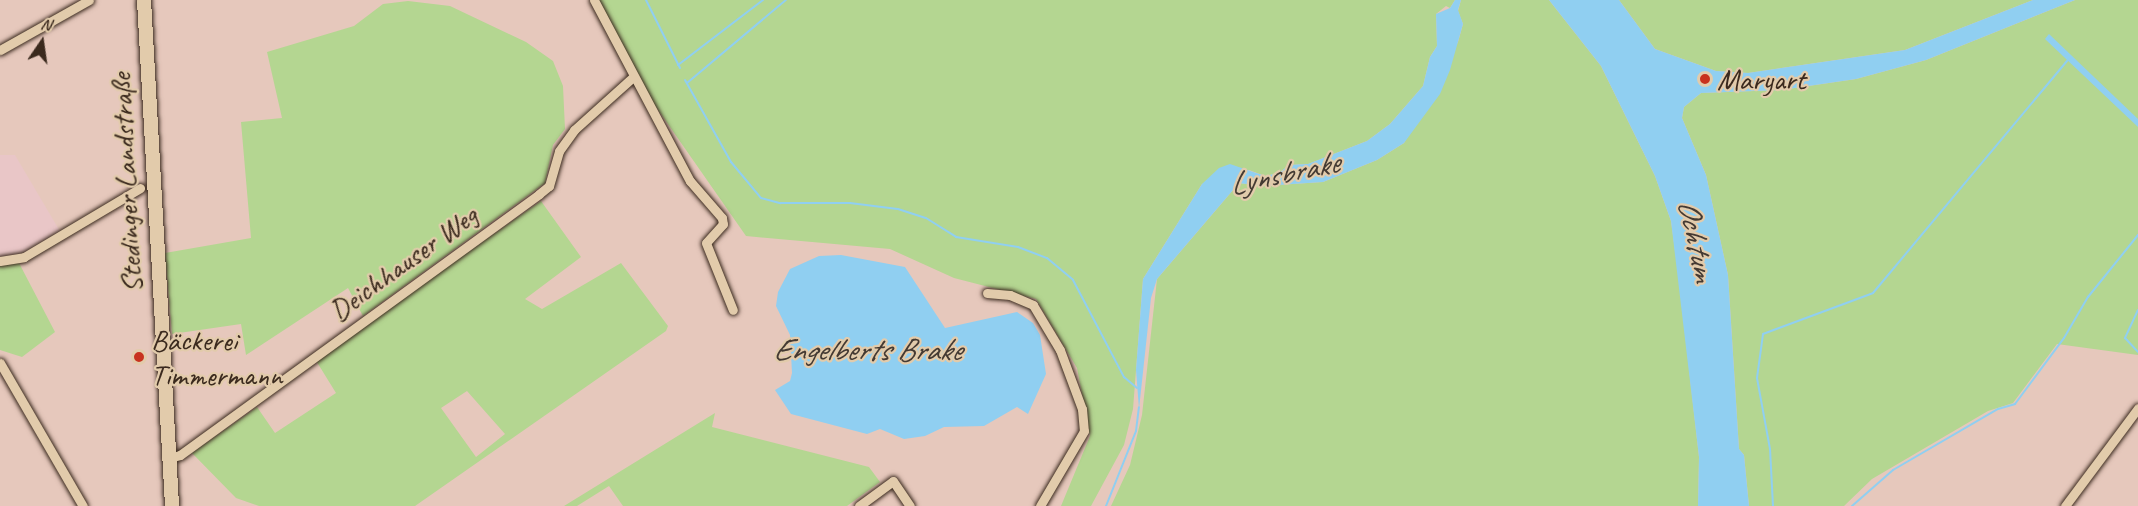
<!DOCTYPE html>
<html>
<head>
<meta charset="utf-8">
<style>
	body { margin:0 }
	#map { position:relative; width:2138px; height:506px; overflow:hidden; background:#e6c8bc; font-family:Caveat,sans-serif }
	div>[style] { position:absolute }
	.built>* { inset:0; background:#e9c6c7 }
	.green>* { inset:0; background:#b4d691 }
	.water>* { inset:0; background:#90cff1 }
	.stream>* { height:2px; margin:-1px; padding:0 1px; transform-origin:1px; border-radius:1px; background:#90cff1 }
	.roads { filter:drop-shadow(0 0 2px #3b2a1e) drop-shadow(0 0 2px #3b2a1e) }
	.minor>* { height:9px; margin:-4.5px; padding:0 4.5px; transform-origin:4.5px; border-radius:4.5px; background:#e2cbab }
	.secondary>* { height:14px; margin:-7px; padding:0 7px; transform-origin:7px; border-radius:7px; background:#e2cbab }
	.dots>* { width:16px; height:16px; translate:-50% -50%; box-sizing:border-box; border:3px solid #e2cbab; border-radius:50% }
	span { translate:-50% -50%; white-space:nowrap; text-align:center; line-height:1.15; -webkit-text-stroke:4.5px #e2cbab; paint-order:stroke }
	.poi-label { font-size:30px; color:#3b2a1e }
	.left { translate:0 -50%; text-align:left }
	.street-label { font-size:30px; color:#3b2a1e }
	.water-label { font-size:32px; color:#443a33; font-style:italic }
	.north { position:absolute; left:12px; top:12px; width:60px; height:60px; -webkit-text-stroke:4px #e2cbab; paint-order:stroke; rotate:13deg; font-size:16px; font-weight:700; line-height:24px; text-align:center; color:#3b2a1e }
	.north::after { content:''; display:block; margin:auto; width:21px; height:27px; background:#3b2a1e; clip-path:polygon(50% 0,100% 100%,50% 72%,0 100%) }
</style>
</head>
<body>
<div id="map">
	<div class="built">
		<div style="clip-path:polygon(0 155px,15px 155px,61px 233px,23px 256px,0 257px)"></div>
	</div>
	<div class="green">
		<div style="clip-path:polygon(596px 0,1455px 0,1450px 8px,1446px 6px,1436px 14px,1437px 46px,1430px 57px,1423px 86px,1390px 124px,1367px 141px,1308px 164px,1289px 165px,1279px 173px,1265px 176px,1249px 170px,1202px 184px,1143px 279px,1133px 409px,1124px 445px,1091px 506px,1061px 506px,1090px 436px,1077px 368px,1036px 299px,954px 278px,890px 249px,746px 236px,633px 74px)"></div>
		<div style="clip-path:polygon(1461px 0,1549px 0,1601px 66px,1655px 176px,1671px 221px,1678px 272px,1699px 457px,1698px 506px,1111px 506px,1130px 465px,1142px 415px,1157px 279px,1239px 183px,1261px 186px,1323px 182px,1377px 160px,1404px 143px,1458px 42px,1463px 24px,1458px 11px)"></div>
		<div style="clip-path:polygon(1619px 0,2033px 0,1905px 50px,1748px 73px,1716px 71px,1655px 49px)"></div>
		<div style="clip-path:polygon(2075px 0,2138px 0,2138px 355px,2057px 344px,2013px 403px,1988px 411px,1872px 479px,1844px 506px,1749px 506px,1744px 455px,1739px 449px,1728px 275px,1706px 175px,1682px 118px,1684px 107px,1701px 93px,1781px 90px,1856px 79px,1926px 60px)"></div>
		<div style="clip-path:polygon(408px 1px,450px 6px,526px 42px,553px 61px,563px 86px,565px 129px,553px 145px,545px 183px,363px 316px,348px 288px,246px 355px,241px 324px,172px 334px,165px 253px,251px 238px,241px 122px,282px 118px,267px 52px,354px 26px,383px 4px)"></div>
		<div style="clip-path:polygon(evenodd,541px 201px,581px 257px,525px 299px,542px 309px,621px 263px,668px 326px,666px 331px,415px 506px,259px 506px,236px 498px,192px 453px,257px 407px,275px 433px,336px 393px,315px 359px,541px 201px,467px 391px,505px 434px,476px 457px,441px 408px,467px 391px)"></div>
		<div style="clip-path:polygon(18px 261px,55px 332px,22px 357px,0 350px,0 266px)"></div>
		<div style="clip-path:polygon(715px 413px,712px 427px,869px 467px,880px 482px,847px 506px,623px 506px,609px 486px,577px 506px,564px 506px)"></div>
	</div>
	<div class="water">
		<div style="clip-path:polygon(1455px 0,1461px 0,1458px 10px,1463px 24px,1450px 70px,1440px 94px,1404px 143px,1377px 160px,1323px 182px,1261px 186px,1239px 183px,1157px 279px,1151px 298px,1139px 409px,1136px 370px,1143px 279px,1202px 184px,1219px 168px,1230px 164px,1265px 176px,1279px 173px,1289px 165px,1308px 164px,1367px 141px,1390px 124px,1423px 86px,1430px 57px,1437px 46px,1436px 14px,1450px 8px)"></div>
		<div style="clip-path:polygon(1549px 0,1619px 0,1655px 49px,1716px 71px,1748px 73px,1905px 50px,2033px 0,2075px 0,1926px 60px,1856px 79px,1781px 90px,1701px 93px,1684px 107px,1682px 118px,1706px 175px,1728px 275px,1739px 449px,1744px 455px,1749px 506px,1698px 506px,1699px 457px,1671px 221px,1655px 176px,1601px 66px)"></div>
		<div style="clip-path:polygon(2049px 34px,2138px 119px,2138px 127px,2045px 39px)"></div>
		<div style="clip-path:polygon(841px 255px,905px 267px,945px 328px,1017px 312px,1033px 323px,1040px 335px,1046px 374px,1028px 414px,1017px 407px,984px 426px,944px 427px,925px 436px,904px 439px,880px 429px,867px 434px,791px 414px,775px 390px,790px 381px,792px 373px,790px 335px,776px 306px,778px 292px,790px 269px,819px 256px)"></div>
	</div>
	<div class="stream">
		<div style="left:646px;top:0;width:76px;rotate:63.4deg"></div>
		<div style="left:678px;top:65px;width:107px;rotate:-37.4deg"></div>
		<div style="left:685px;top:80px;width:94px;rotate:60.7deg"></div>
		<div style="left:731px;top:162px;width:47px;rotate:50.2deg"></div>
		<div style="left:761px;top:198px;width:20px;rotate:15deg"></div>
		<div style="left:780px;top:203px;width:70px"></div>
		<div style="left:850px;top:203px;width:48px;rotate:7.1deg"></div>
		<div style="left:898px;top:209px;width:29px;rotate:18deg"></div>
		<div style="left:926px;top:218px;width:36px;rotate:32deg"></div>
		<div style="left:956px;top:237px;width:63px;rotate:9.2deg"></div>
		<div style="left:1018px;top:247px;width:31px;rotate:21deg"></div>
		<div style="left:1047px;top:258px;width:34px;rotate:40deg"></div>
		<div style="left:1073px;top:280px;width:110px;rotate:62.3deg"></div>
		<div style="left:1124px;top:377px;width:17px;rotate:40deg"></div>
		<div style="left:687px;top:83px;width:129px;rotate:-40deg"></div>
		<div style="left:2138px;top:310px;width:31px;rotate:115deg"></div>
		<div style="left:2125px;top:338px;width:19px;rotate:47deg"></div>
		<div style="left:1106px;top:506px;width:81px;rotate:-68.2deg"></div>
		<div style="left:1136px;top:431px;width:24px;rotate:-83deg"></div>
		<div style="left:1773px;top:506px;width:57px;rotate:-93deg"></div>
		<div style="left:1770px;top:449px;width:72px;rotate:-100.4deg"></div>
		<div style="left:1757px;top:378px;width:44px;rotate:-82.2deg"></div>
		<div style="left:1763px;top:334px;width:117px;rotate:-20.4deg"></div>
		<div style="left:1873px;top:293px;width:305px;rotate:-50.1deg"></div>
		<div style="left:1852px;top:506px;width:55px;rotate:-41.3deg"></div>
		<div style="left:1893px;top:470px;width:121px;rotate:-30.2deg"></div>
		<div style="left:1998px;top:409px;width:18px;rotate:-16deg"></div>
		<div style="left:2015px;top:404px;width:82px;rotate:-53.4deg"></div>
		<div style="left:2064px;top:338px;width:48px;rotate:-59.7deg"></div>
		<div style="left:2088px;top:297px;width:80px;rotate:-51.1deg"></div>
	</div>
	<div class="roads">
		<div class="minor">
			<div style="left:594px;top:0;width:205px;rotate:62.1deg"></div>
			<div style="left:690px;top:181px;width:49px;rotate:49.1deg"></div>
			<div style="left:722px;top:218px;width:6px;rotate:81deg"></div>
			<div style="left:723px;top:224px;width:25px;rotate:132deg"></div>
			<div style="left:706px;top:243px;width:72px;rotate:68.1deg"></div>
			<div style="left:0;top:50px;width:102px;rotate:-29.3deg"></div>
			<div style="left:0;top:261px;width:24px;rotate:-9deg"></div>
			<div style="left:24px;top:257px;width:135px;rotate:-30.7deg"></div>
			<div style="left:987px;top:293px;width:23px;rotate:5deg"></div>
			<div style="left:1010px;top:295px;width:25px;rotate:23deg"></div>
			<div style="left:1033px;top:305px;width:52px;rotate:59deg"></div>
			<div style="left:1060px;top:350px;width:63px;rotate:69.6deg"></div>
			<div style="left:1082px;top:409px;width:22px;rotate:85deg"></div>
			<div style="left:1084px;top:431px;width:87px;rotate:120.4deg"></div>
			<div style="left:0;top:363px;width:165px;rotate:59.9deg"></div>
			<div style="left:169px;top:458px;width:11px;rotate:-15deg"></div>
			<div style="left:180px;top:455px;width:444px;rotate:-36deg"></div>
			<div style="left:539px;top:194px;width:13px;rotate:-39deg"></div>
			<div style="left:549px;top:186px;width:36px;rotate:-74deg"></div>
			<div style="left:559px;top:151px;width:26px;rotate:-54deg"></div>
			<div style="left:574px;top:130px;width:78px;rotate:-41.9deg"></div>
			<div style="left:859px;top:506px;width:42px;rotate:-36.3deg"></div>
			<div style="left:893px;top:481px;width:30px;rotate:56deg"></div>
			<div style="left:2065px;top:506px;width:122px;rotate:-53.3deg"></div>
		</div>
		<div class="secondary">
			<div style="left:144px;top:0;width:507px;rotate:86.83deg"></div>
		</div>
	</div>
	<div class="dots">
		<div style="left:1705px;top:79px;background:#c8321e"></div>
		<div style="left:139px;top:357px;background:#c8321e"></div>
	</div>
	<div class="poi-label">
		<span class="left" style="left:1717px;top:79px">Maryart</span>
		<span class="left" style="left:151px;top:357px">Bäckerei<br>Timmermann</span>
	</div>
	<div class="street-label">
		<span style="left:126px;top:183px;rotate:-93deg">Stedinger Landstraße</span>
		<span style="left:403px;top:263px;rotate:-36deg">Deichhauser Weg</span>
	</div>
	<div class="water-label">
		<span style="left:1284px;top:174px;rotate:-12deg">Lynsbrake</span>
		<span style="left:1696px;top:240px;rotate:78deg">Ochtum</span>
		<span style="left:867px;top:350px">Engelberts Brake</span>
	</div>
	<div class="north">N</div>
</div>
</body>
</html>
